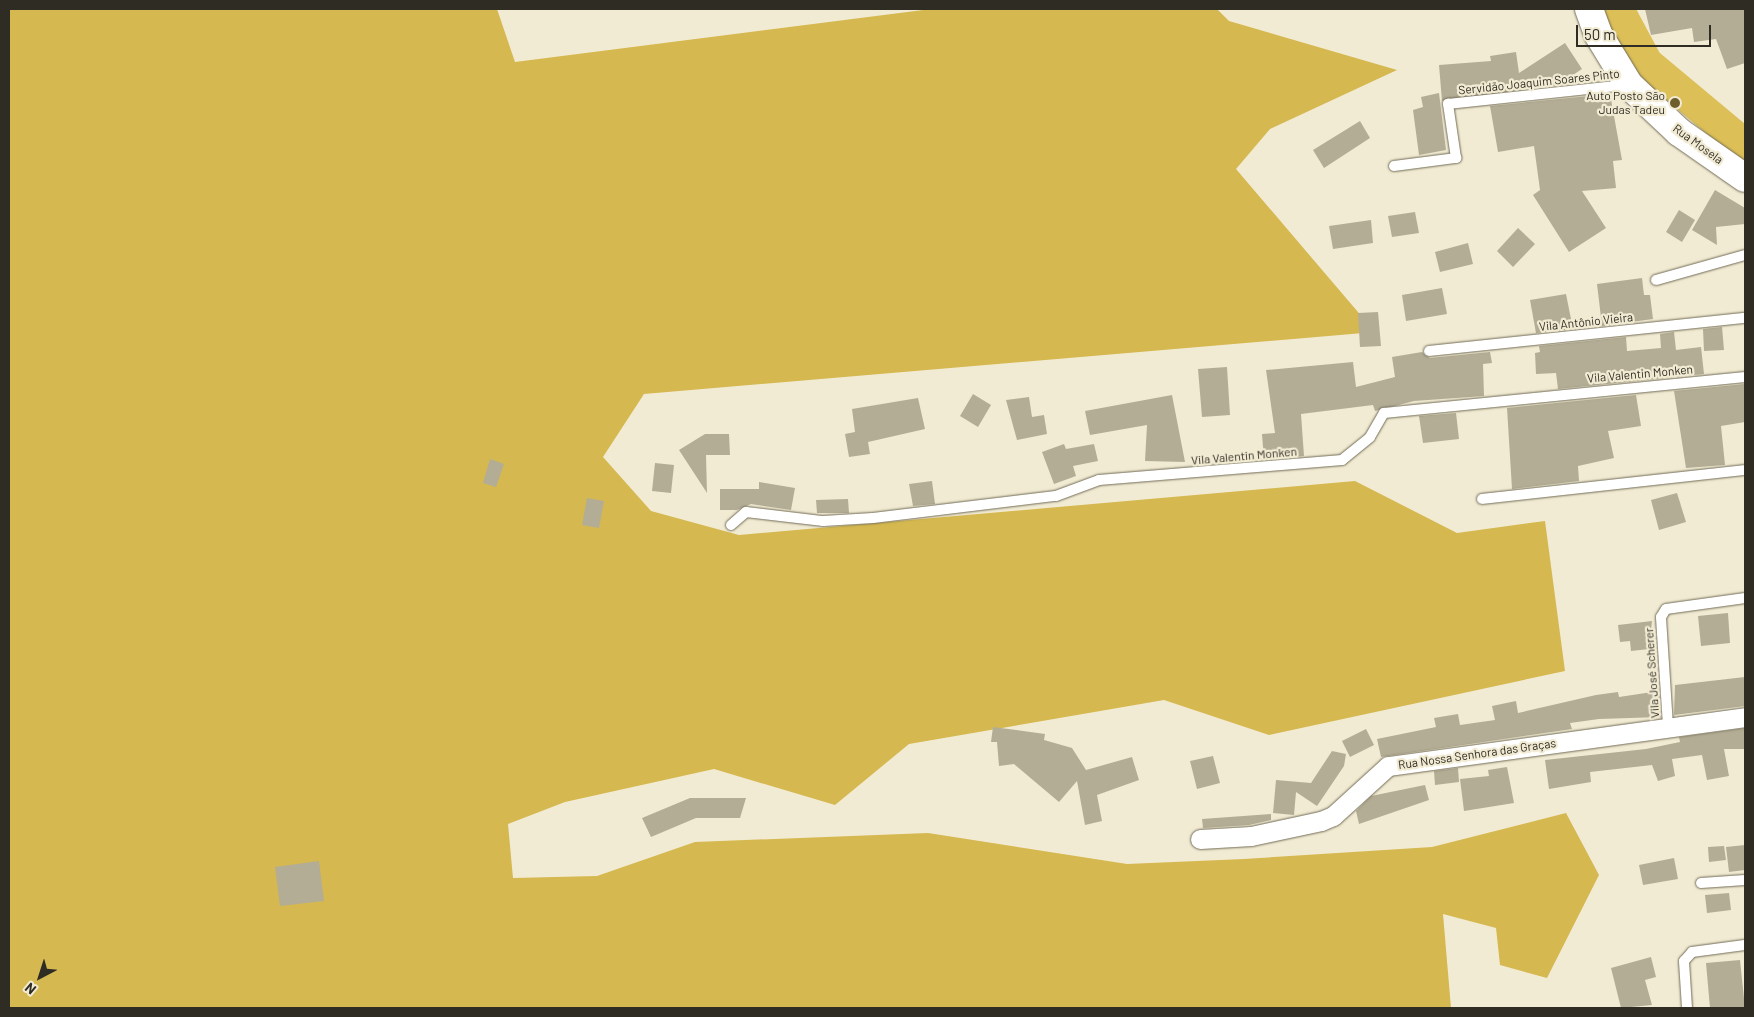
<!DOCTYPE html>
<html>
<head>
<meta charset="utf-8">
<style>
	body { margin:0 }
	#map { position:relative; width:1754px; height:1017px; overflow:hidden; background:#f2ebd3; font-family:Barlow,sans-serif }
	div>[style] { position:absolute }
	.forest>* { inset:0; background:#d5b84f }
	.river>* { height:32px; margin:-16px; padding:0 16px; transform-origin:16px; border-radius:16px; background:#dcbf57 }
	.building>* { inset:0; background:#b3ad96 }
	.roads { filter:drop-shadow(0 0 1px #716b56) drop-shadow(0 0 1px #716b56) }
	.lane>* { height:10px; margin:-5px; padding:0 5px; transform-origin:5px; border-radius:5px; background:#fff }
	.street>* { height:19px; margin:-9.5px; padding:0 9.5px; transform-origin:9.5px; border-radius:9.5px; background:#fff }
	.secondary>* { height:28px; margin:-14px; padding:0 14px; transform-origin:14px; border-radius:14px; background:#fff }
	.dots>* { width:14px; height:14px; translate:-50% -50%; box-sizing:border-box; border:2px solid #f2ebd3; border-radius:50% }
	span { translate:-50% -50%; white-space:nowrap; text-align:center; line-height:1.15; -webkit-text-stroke:4.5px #f2ebd3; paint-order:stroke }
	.street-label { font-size:12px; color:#2f2c23 }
	.poi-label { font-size:12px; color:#2f2c23 }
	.right { translate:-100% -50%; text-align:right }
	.frame { position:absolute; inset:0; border:10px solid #2f2c23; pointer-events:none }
	.north { position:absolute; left:15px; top:952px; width:50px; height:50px; -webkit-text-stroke:4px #f2ebd3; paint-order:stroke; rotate:220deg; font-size:14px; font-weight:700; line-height:20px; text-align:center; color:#2f2c23 }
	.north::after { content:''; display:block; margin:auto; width:18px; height:22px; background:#2f2c23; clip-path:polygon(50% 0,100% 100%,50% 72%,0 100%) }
	.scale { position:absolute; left:1576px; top:25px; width:135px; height:22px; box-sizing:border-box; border:2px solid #2f2c23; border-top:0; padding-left:6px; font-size:15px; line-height:18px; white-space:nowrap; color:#2f2c23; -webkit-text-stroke:4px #f2ebd3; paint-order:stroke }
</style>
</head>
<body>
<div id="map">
	<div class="forest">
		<div style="clip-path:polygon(9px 9px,497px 9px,515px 62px,931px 9px,1217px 9px,1229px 21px,1397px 70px,1270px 129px,1236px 169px,1375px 332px,644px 394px,603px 457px,651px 511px,739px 535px,1355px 481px,1457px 533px,1545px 521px,1565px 671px,1269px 735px,1164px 700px,909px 744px,835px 805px,714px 769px,565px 802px,508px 824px,513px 878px,597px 876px,695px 842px,928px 833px,1127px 864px,1244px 859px,1432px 847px,1566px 813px,1599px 875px,1547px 978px,1500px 965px,1496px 928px,1443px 914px,1451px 1008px,9px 1008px)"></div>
	</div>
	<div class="river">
		<div style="left:1618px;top:9px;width:61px;rotate:61.8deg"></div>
		<div style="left:1647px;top:63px;width:128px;rotate:39.9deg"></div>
	</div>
	<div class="building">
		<div style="clip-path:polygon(1645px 9px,1745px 9px,1745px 63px,1727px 69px,1716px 39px,1694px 42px,1692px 28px,1651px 35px)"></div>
		<div style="clip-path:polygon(1565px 43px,1582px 69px,1558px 85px,1442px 101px,1439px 65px,1491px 61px,1490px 56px,1516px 52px,1519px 73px)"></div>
		<div style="clip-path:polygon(1439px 93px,1446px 150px,1419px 155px,1413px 110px,1423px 107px,1421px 97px)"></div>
		<div style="clip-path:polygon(1610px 94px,1622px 160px,1613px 161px,1616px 188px,1582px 191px,1606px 228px,1569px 252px,1533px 195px,1540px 190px,1534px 146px,1498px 152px,1490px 106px)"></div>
		<div style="clip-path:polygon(1360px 121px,1370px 138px,1324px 168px,1313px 150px)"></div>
		<div style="clip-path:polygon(1715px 190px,1745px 208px,1745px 224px,1716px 227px,1717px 245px,1692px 230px)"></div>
		<div style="clip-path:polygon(1679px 210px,1695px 220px,1682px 242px,1666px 232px)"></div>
		<div style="clip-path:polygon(1415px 212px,1419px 233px,1392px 237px,1388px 216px)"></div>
		<div style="clip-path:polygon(1371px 220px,1373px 243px,1333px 249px,1329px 226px)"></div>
		<div style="clip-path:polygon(1518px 228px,1535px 244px,1513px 267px,1497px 251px)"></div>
		<div style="clip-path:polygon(1468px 243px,1473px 264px,1440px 272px,1435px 252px)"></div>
		<div style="clip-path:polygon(1642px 278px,1644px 295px,1650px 295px,1653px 319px,1602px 326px,1597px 284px)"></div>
		<div style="clip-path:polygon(1442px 288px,1447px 314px,1406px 321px,1402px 295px)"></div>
		<div style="clip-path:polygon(1566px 294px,1573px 329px,1536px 333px,1530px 300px)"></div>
		<div style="clip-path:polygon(1378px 312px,1381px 346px,1360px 347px,1358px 313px)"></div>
		<div style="clip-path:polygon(1722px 327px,1724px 350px,1704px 351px,1703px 329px)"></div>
		<div style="clip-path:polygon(1674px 332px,1676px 350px,1701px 347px,1704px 374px,1558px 389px,1556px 373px,1536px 374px,1535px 353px,1540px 352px,1539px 346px,1626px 337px,1627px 351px,1661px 348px,1660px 334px)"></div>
		<div style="clip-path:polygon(1422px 352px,1430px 358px,1490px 352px,1492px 363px,1483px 364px,1484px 396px,1414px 401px,1375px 411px,1373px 405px,1301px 414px,1304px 456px,1264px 460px,1262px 434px,1275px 433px,1266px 370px,1353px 362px,1356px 387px,1395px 377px,1392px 357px)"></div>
		<div style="clip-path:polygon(1227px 367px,1230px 415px,1202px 417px,1198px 369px)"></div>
		<div style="clip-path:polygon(1745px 384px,1745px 422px,1721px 426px,1725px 465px,1686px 468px,1674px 391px)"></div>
		<div style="clip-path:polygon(973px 394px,991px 405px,978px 427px,960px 416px)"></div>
		<div style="clip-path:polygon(1172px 395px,1185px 462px,1145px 461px,1147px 425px,1090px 435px,1085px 411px)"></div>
		<div style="clip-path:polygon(1636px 395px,1641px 426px,1608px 431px,1614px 458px,1578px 466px,1579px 481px,1512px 489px,1507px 408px)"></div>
		<div style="clip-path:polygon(1029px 397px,1032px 417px,1044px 415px,1047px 434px,1017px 440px,1006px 400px)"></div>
		<div style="clip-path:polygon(918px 398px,925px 429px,868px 442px,870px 454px,849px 457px,845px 434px,855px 432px,852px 409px)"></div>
		<div style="clip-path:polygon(1456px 413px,1459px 439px,1423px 443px,1419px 416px)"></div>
		<div style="clip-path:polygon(705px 434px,729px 434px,730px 455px,706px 455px,707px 493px,679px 450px)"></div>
		<div style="clip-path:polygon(1064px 444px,1066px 449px,1094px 444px,1098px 461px,1073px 466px,1076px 476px,1054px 484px,1042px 452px)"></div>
		<div style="clip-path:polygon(490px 459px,504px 464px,496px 487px,483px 483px)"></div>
		<div style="clip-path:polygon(655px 463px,674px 465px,671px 493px,652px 491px)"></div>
		<div style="clip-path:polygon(932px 481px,935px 504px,913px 506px,909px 484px)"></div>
		<div style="clip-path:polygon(759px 482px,795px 488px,791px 510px,751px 504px,737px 510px,720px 510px,720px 489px,759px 489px)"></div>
		<div style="clip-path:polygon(1677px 493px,1686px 522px,1659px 530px,1651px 500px)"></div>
		<div style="clip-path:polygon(587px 498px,604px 501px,599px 528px,582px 525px)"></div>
		<div style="clip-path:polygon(848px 499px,849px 513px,817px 513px,816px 500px)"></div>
		<div style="clip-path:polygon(1728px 613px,1730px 643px,1701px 646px,1698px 616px)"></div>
		<div style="clip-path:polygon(1652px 621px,1649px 649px,1631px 651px,1630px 641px,1620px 642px,1618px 625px)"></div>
		<div style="clip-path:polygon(1745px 677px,1745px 706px,1674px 715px,1675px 685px)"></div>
		<div style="clip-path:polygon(1659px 691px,1661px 717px,1599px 719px,1570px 723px,1572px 729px,1381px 757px,1377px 739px,1436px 727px,1434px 718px,1458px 714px,1460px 725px,1495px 720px,1492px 706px,1516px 701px,1518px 713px,1596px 695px,1618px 692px,1619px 697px)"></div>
		<div style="clip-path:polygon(993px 727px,1045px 734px,1044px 740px,1072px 748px,1086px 770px,1132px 757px,1139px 780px,1097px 795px,1102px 821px,1085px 825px,1077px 781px,1059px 802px,1014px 764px,999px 766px,997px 742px,991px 742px)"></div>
		<div style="clip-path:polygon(1745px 728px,1745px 749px,1724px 749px,1729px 776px,1707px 780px,1702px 755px,1672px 759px,1675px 776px,1658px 781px,1652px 765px,1590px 772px,1591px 782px,1549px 789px,1545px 760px,1646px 749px,1680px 742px,1679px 737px)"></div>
		<div style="clip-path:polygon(1366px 729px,1374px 745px,1350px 757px,1342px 741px)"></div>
		<div style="clip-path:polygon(1332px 751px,1346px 754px,1344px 766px,1317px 806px,1296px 792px,1294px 815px,1273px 813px,1276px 780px,1311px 783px)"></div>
		<div style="clip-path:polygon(1213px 756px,1220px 783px,1197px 789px,1190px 761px)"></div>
		<div style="clip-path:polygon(1507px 767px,1514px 803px,1464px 811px,1460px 779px,1489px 776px,1488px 770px)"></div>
		<div style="clip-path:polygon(1458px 768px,1459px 782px,1435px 785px,1434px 771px)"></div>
		<div style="clip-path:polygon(1425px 785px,1429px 800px,1359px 824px,1356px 811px,1371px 796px)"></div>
		<div style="clip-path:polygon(690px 798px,746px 798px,740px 818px,696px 818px,651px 837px,642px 818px)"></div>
		<div style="clip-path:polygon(1271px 814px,1271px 820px,1249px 825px,1203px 828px,1202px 819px)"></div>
		<div style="clip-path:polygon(1745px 845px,1745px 870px,1729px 872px,1726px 847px)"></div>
		<div style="clip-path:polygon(1724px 846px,1726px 860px,1709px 862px,1708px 847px)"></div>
		<div style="clip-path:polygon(1674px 858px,1678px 879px,1643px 885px,1639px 865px)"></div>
		<div style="clip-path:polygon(319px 861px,324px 901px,280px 906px,275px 867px)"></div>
		<div style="clip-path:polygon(1729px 893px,1731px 910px,1707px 913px,1705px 895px)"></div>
		<div style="clip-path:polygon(1651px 957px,1656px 977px,1645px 980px,1652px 1005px,1621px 1008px,1611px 968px)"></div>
		<div style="clip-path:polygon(1740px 960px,1745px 1008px,1710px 1008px,1706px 963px)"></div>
	</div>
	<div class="roads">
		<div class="lane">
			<div style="left:1394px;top:166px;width:63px;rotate:-7.4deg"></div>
			<div style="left:1456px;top:158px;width:55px;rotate:-98.4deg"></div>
			<div style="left:1448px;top:104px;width:178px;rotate:-6.1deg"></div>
			<div style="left:1656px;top:280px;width:92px;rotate:-15.7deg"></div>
			<div style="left:1429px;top:351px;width:318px;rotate:-6deg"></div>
			<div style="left:1482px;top:499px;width:265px;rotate:-6.3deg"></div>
			<div style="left:731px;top:525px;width:20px;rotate:-41deg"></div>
			<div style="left:746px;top:512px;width:78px;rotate:6.7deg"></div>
			<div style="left:823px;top:521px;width:50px;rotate:-3.4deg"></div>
			<div style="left:873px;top:518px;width:184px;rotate:-6.9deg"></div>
			<div style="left:1056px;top:496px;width:46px;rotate:-20.4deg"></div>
			<div style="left:1099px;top:480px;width:244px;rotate:-4.7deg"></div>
			<div style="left:1342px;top:460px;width:36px;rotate:-39deg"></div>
			<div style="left:1370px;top:437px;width:28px;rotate:-60deg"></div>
			<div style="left:1384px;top:413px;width:363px;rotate:-5.7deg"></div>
			<div style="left:1668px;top:726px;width:109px;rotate:-93.7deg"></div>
			<div style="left:1661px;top:617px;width:9px;rotate:-58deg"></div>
			<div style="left:1666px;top:609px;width:80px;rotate:-7.9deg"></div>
			<div style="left:1701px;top:883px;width:44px;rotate:-3.9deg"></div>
			<div style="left:1687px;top:1008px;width:47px;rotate:-93.7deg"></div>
			<div style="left:1684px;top:961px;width:12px;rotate:-48deg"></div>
			<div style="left:1692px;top:952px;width:53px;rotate:-7.5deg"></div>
		</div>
		<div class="street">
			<div style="left:1200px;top:839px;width:51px;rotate:-3.4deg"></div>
			<div style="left:1251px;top:836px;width:72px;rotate:-12.1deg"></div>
			<div style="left:1321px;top:821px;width:13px;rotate:-23deg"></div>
			<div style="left:1333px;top:816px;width:74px;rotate:-42.3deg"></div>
			<div style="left:1388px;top:766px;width:360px;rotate:-7.8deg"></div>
		</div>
		<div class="secondary">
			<div style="left:1589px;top:9px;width:27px;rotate:70deg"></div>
			<div style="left:1598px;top:34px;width:60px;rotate:58.7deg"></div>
			<div style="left:1629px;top:85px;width:69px;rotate:43.2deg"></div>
			<div style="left:1679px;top:132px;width:80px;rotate:34.9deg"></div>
		</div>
	</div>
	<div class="dots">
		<div style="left:1675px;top:103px;background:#6d5e2c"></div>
	</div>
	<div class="street-label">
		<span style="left:1539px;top:82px;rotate:-6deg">Servidão Joaquim Soares Pinto</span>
		<span style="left:1698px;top:144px;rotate:36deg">Rua Mosela</span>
		<span style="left:1586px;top:322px;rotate:-6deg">Vila Antônio Vieira</span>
		<span style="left:1640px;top:374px;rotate:-5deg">Vila Valentin Monken</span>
		<span style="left:1244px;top:456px;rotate:-5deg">Vila Valentin Monken</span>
		<span style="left:1652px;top:673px;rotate:-94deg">Vila José Scherer</span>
		<span style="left:1477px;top:754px;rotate:-8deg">Rua Nossa Senhora das Graças</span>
	</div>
	<div class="poi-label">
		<span class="right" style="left:1665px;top:103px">Auto Posto São<br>Judas Tadeu</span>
	</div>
	<div class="frame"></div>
	<div class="north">N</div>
	<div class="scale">50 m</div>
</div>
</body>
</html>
